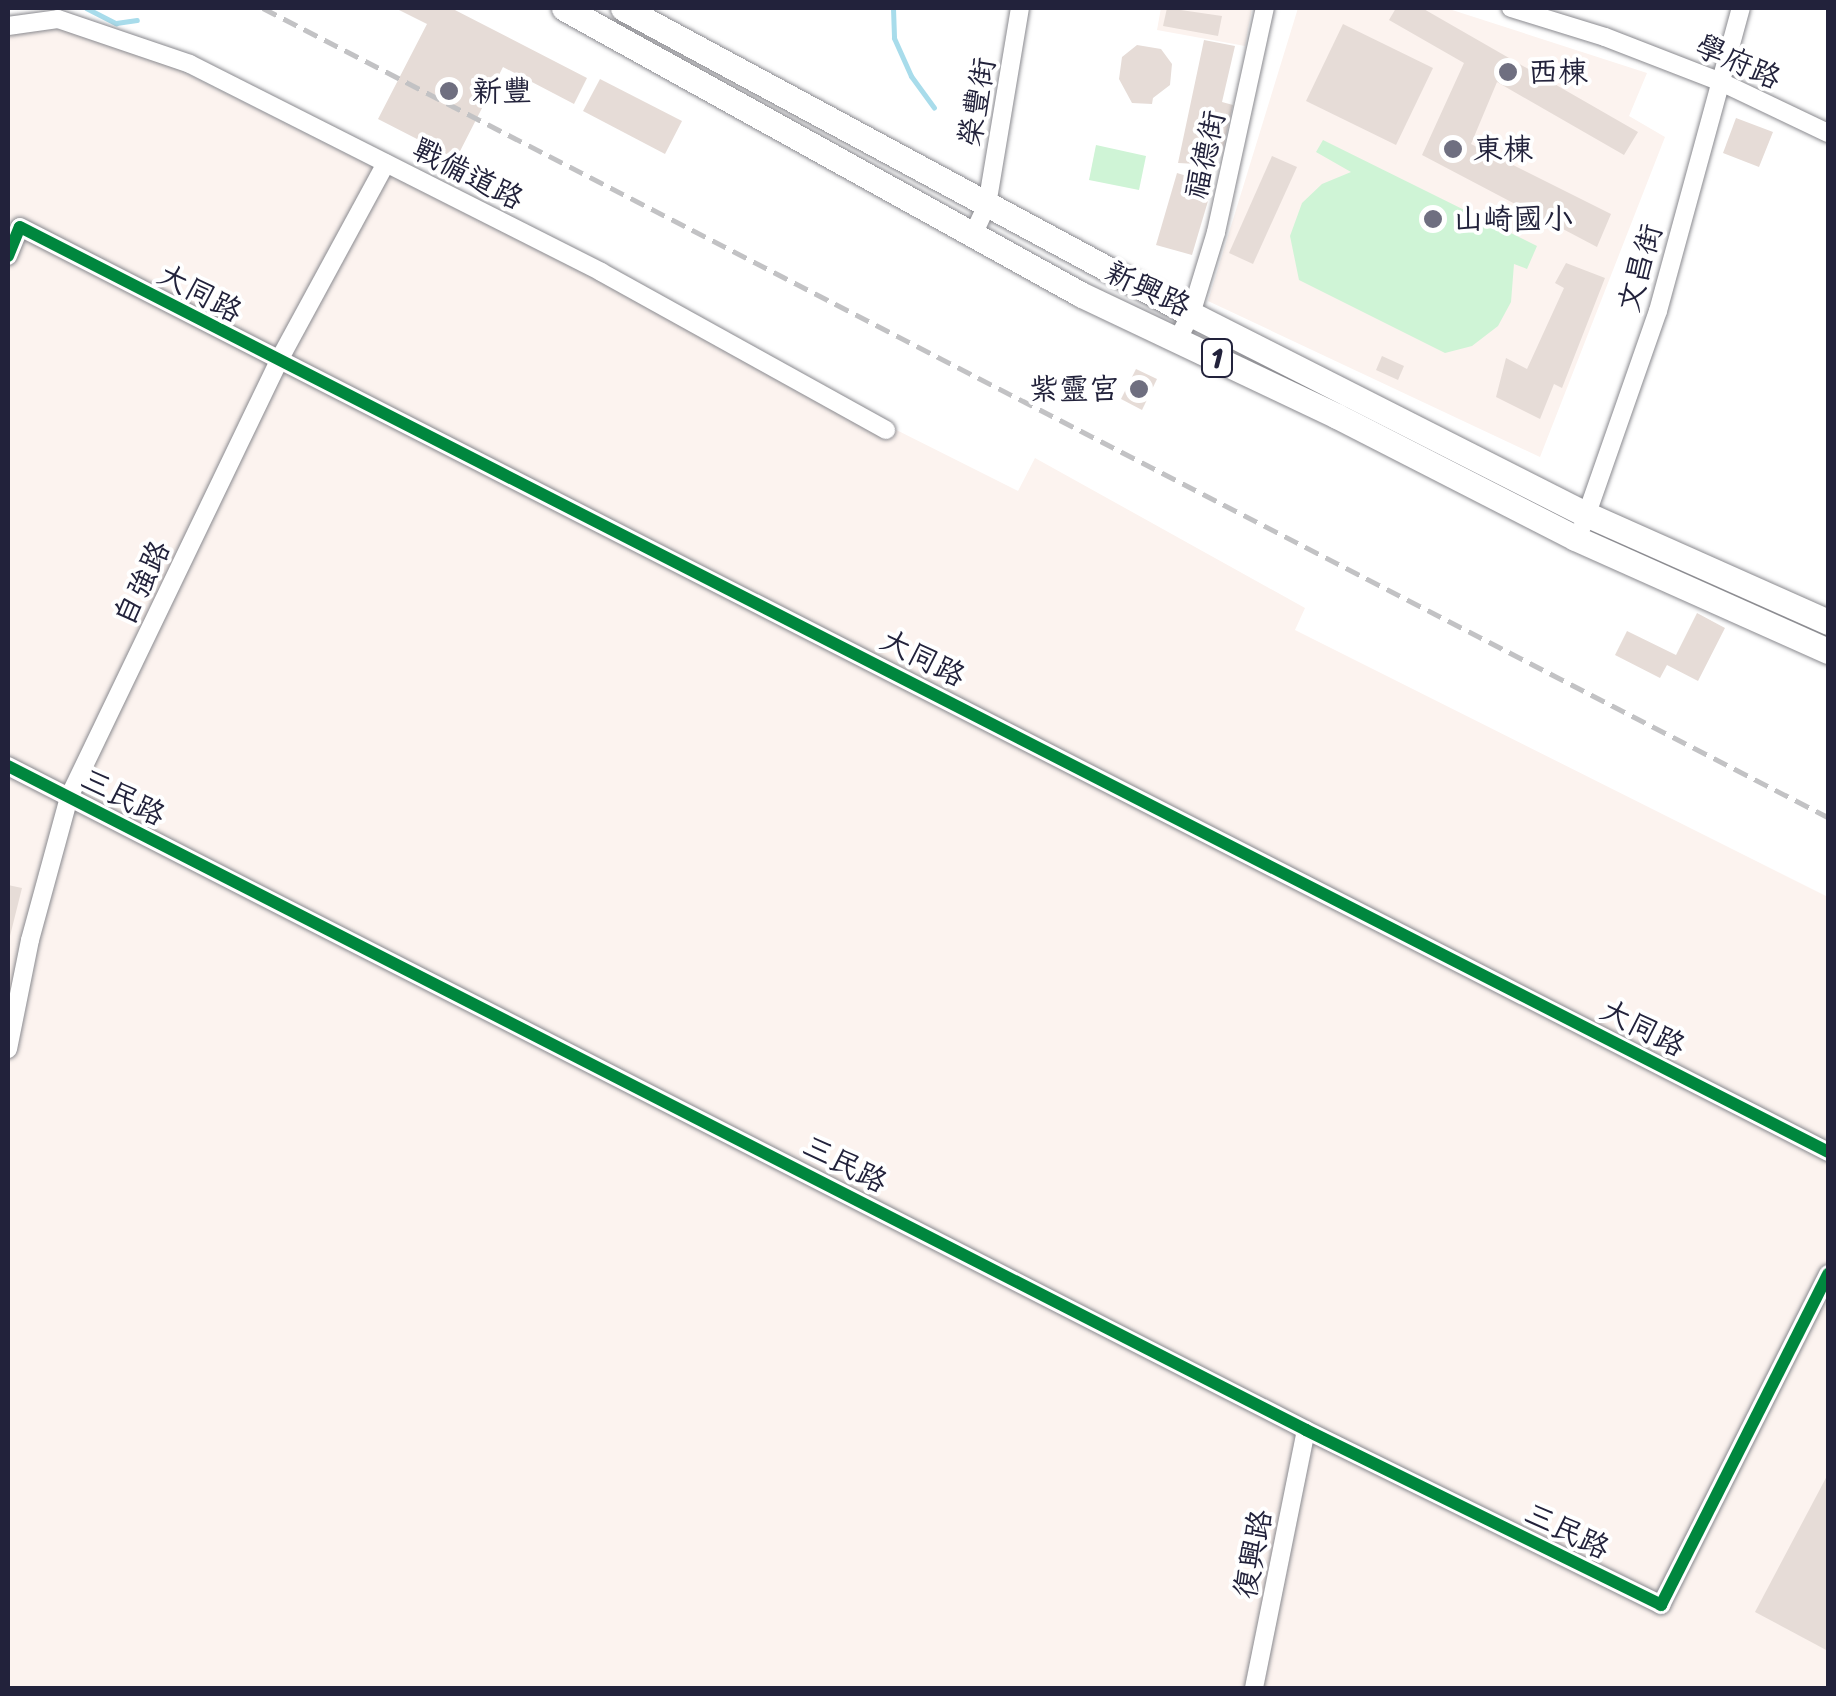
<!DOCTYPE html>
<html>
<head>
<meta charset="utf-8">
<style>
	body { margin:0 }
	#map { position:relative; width:1836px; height:1696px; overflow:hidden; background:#fff; font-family:Sriracha,"LXGW WenKai TC",sans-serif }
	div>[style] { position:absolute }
	.built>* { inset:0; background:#fcf3ef }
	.green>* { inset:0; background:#cff4d6 }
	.stream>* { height:5px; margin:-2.5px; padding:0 2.5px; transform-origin:2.5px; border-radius:2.5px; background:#a8dceb }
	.building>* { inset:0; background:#e6dcd7 }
	.roads { filter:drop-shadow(0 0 2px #8a8a8f) drop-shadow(0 0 2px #8a8a8f) }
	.minor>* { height:18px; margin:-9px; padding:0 9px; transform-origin:9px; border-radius:9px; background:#fff }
	.primary>* { height:25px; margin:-12.5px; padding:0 12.5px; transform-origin:12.5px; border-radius:12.5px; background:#fff }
	.rail>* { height:5px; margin-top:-2.5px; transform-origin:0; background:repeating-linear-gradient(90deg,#c2c2c4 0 15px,transparent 0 23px) }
	.cycleway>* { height:12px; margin:-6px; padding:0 6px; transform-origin:6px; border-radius:6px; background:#00873e }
	.dots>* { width:28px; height:28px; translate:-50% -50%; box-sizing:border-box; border:5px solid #fff; border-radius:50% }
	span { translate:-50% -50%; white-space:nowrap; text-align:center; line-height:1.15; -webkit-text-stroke:8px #fff; paint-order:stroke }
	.shield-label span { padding:2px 8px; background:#fff; border:2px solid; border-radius:8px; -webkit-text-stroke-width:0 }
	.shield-label { font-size:28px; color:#22223b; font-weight:700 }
	.street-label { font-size:30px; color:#22223b }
	.poi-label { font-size:30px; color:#22223b }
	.left { translate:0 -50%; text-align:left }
	.right { translate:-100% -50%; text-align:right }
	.frame { position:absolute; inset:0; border:10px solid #22223b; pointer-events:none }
</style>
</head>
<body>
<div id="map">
	<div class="built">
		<div style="clip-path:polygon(1161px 8px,1252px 8px,1245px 46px,1157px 30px)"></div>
		<div style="clip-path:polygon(1298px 8px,1446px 8px,1647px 73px,1629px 116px,1665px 137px,1540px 457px,1208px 301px)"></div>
		<div style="clip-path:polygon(57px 23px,144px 52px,1018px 491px,1035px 458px,1305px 608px,1295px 630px,1828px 897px,1828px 1688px,8px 1688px,8px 34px)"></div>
	</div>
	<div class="green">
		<div style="clip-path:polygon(1323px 140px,1537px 246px,1527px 269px,1514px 264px,1511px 302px,1498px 326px,1472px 346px,1445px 353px,1299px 280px,1290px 236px,1302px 203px,1322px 184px,1351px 172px,1316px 152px)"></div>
		<div style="clip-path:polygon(1096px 145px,1146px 156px,1139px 190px,1089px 180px)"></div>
	</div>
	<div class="stream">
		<div style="left:86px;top:8px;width:34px;rotate:27deg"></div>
		<div style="left:116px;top:23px;width:21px;rotate:-8deg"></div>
		<div style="left:893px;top:8px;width:30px;rotate:88deg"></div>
		<div style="left:894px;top:38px;width:42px;rotate:65.9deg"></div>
		<div style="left:911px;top:76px;width:39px;rotate:54deg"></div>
	</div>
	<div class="building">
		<div style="clip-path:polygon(395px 8px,451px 8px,587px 78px,574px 104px,503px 67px,456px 159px,378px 119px,427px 24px)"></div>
		<div style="clip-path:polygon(1167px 8px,1222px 16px,1218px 36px,1163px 26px)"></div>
		<div style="clip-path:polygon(1396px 8px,1422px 8px,1638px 132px,1624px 155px,1497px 82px,1471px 144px,1611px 214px,1597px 247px,1422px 155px,1464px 63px,1389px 20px)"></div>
		<div style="clip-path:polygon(1343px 24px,1433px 68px,1396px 145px,1306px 101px)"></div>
		<div style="clip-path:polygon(1204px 40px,1235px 46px,1222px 102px,1233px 105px,1222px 154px,1197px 164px,1178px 163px)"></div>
		<div style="clip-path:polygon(1137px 45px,1161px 49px,1172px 64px,1170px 85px,1153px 98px,1152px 104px,1132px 103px,1119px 79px,1122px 57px)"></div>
		<div style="clip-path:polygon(600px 79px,682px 121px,665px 154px,583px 111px)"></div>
		<div style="clip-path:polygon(1736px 118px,1773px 132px,1759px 167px,1723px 153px)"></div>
		<div style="clip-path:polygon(1272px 156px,1297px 167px,1253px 264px,1229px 253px)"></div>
		<div style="clip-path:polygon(1177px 173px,1213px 184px,1192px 255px,1156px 245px)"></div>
		<div style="clip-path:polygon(1566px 263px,1605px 278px,1562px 388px,1554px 384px,1540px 419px,1496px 397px,1506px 358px,1527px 369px,1564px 288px,1555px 283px)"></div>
		<div style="clip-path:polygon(1382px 356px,1404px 366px,1398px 380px,1376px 370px)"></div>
		<div style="clip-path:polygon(1136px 369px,1157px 379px,1142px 410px,1121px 399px)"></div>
		<div style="clip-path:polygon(1697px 613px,1725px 628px,1698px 681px,1667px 665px,1660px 678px,1615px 655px,1627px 631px,1676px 655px)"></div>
		<div style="clip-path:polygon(8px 885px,22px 888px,9px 940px,8px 940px)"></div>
		<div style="clip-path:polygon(1828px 1474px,1828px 1651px,1755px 1612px)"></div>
	</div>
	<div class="roads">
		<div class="minor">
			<div style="left:1511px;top:8px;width:98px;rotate:17.1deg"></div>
			<div style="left:1605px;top:37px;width:124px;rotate:21.2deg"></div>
			<div style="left:1721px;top:82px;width:119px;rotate:25.5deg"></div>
			<div style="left:8px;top:26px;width:50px;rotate:-8deg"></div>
			<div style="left:58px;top:19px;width:139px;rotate:18.8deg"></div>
			<div style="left:190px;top:64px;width:461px;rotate:26.8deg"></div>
			<div style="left:601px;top:272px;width:326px;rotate:29deg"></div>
			<div style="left:972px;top:237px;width:35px;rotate:-65deg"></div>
			<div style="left:987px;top:205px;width:200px;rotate:-80.5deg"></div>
			<div style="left:8px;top:256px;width:31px;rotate:-68deg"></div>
			<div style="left:20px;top:227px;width:2031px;rotate:27.09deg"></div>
			<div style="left:1178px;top:339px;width:28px;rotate:-63deg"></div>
			<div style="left:1191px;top:314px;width:86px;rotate:-73deg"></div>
			<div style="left:1216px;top:232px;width:229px;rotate:-77.7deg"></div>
			<div style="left:1583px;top:525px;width:227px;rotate:-70.7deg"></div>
			<div style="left:1658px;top:311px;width:314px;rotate:-74.7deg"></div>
			<div style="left:8px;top:766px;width:1458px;rotate:27.09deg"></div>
			<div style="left:1306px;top:1430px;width:396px;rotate:26.2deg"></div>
			<div style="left:1661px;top:1605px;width:371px;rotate:-63.2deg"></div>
			<div style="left:8px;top:1049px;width:111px;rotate:-78.6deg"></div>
			<div style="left:30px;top:940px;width:148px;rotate:-74.7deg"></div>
			<div style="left:69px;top:797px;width:483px;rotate:-64.3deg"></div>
			<div style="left:278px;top:362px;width:226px;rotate:-61.5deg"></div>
			<div style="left:1254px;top:1688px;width:263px;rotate:-78.6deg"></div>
		</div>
		<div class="primary">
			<div style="left:564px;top:8px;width:592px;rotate:28.99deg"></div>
			<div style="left:1082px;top:295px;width:282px;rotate:25.4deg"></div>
			<div style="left:1337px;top:416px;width:267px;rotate:27.1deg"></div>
			<div style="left:1575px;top:538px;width:277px;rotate:24.1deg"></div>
			<div style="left:623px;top:8px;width:645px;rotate:28.31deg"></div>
			<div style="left:1191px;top:314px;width:445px;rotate:26.9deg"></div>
			<div style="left:1588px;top:515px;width:263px;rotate:24deg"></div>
		</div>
	</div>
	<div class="rail">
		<div style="left:263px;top:8px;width:1762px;rotate:27.34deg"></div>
	</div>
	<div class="cycleway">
		<div style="left:8px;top:256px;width:31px;rotate:-68deg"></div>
		<div style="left:20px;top:227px;width:2031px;rotate:27.09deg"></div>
		<div style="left:8px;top:766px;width:1458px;rotate:27.09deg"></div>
		<div style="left:1306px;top:1430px;width:396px;rotate:26.2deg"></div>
		<div style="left:1661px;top:1605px;width:371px;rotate:-63.2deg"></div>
	</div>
	<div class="dots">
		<div style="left:1508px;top:72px;background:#6f6f80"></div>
		<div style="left:449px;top:91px;background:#6f6f80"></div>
		<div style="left:1453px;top:149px;background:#6f6f80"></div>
		<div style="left:1433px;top:219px;background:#6f6f80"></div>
		<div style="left:1139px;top:389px;background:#6f6f80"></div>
	</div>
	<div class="shield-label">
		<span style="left:1217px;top:358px">1</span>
	</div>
	<div class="street-label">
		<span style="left:1738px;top:62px;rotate:24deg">學府路</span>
		<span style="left:977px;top:102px;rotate:-80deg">榮豐街</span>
		<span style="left:1205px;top:155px;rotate:-77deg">福德街</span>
		<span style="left:468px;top:174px;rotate:27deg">戰備道路</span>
		<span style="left:1640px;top:268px;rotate:-74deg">文昌街</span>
		<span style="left:1148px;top:289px;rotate:25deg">新興路</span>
		<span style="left:200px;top:293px;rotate:28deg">大同路</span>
		<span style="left:142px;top:583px;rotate:-64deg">自強路</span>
		<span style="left:923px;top:658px;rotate:27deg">大同路</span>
		<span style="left:123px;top:797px;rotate:27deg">三民路</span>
		<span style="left:1643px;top:1028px;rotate:27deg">大同路</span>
		<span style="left:845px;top:1164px;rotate:27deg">三民路</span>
		<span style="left:1567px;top:1531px;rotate:26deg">三民路</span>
		<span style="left:1253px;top:1554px;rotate:-79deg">復興路</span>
	</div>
	<div class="poi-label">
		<span class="left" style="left:1528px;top:72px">西棟</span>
		<span class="left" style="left:472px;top:91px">新豐</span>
		<span class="left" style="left:1473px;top:149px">東棟</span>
		<span class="left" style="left:1453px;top:219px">山崎國小</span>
		<span class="right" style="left:1119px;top:389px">紫靈宫</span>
	</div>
	<div class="frame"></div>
</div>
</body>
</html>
